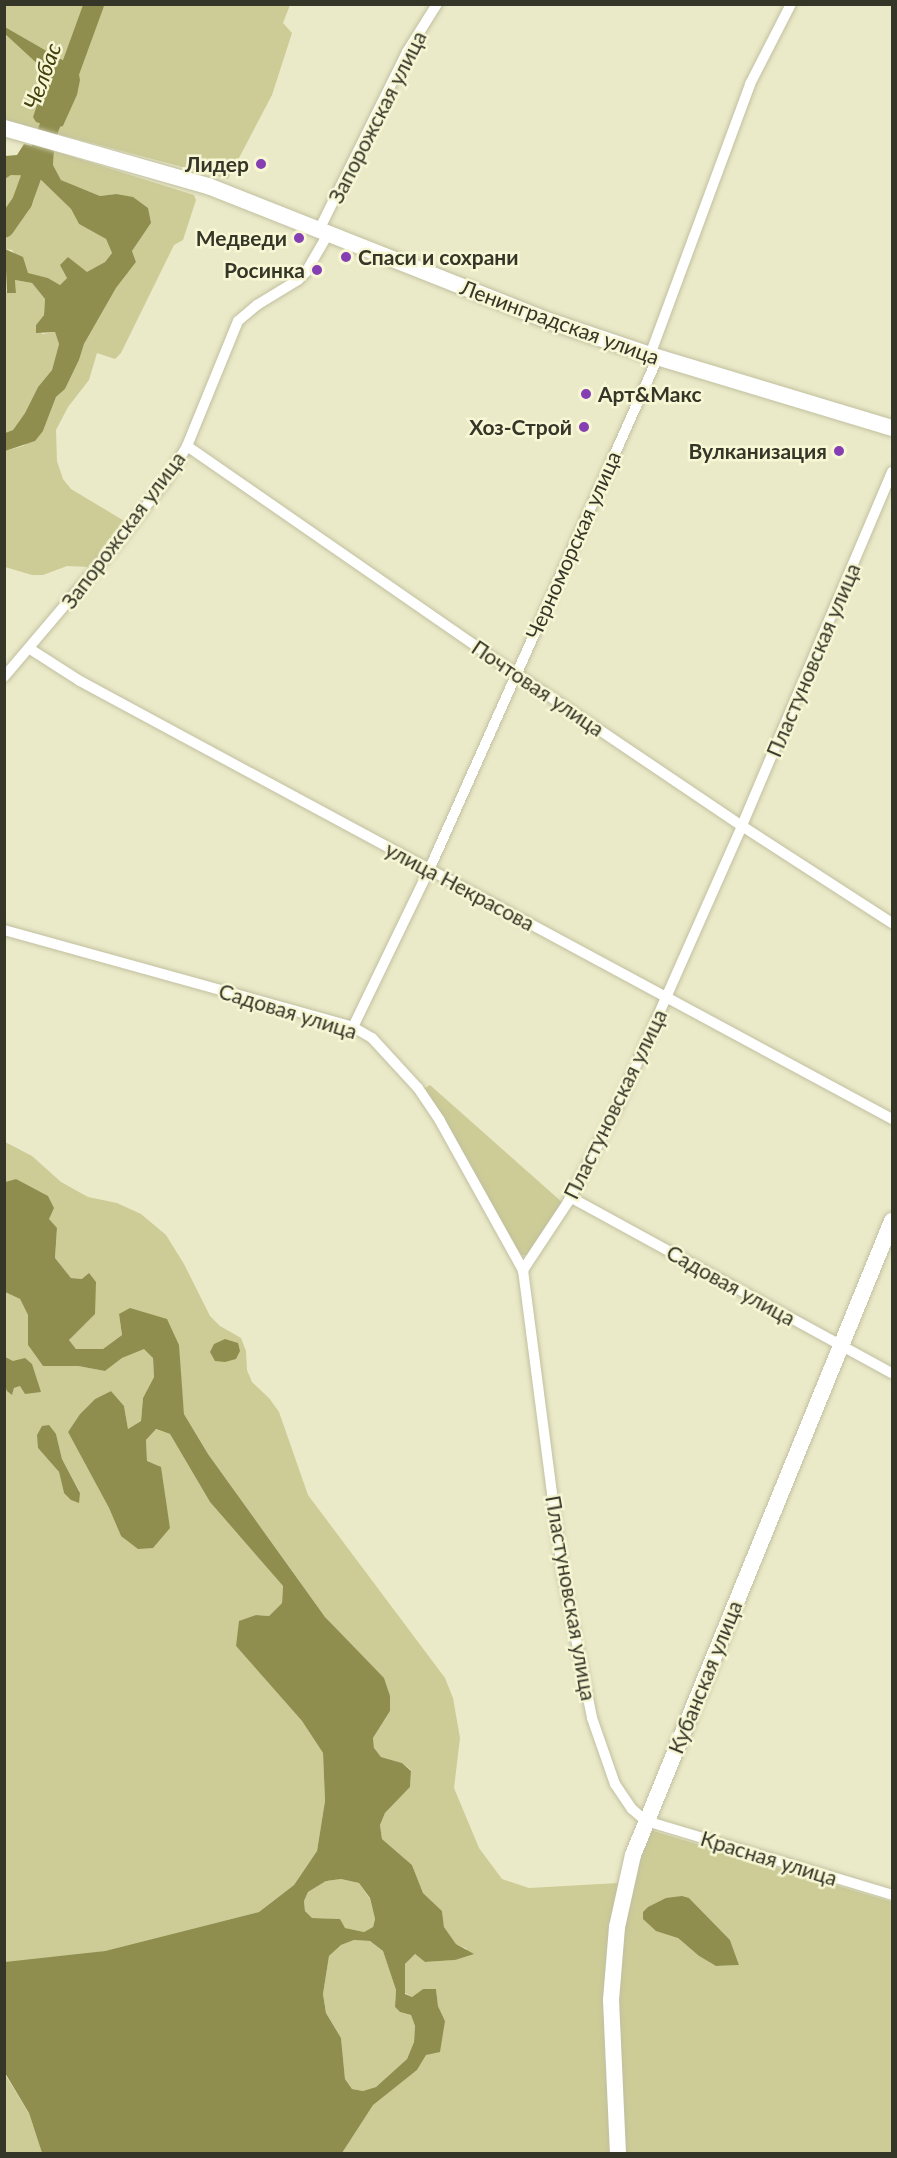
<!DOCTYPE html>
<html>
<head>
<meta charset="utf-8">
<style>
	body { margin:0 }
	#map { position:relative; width:897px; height:2158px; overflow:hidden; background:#eae9c8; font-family:Lato,sans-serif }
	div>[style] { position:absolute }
	.green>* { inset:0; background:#cdcc97 }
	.water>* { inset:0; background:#908e4e }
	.river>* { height:20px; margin:-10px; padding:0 10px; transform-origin:10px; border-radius:10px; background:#908e4e }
	.roads { filter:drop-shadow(0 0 2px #c1c0a0) drop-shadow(0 0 2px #c1c0a0) }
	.street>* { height:10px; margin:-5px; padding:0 5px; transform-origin:5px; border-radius:5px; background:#fff }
	.secondary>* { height:16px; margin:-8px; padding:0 8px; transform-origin:8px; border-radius:8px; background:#fff }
	.dots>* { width:16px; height:16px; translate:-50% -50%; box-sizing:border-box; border:3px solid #f7f7d5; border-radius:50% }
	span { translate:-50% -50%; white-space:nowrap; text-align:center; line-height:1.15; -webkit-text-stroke:5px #f7f7d5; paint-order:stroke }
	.street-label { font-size:21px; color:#353528 }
	.poi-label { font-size:21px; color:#353528; font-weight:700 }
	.right { translate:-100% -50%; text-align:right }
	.left { translate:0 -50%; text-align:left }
	.water-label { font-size:22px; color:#43400d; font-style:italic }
	.frame { position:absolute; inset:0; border:6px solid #353528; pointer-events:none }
</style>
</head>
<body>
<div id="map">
	<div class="green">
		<div style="clip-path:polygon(4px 5px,290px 5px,283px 23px,292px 33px,272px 95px,228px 179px,5px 120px,5px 34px,43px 69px,43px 87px,36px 104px,63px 126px,77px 95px,57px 57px,5px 27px)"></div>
		<div style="clip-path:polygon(54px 151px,194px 195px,196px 200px,183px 240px,174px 245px,121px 353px,115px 359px,97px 353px,89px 380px,68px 407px,56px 430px,57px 461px,63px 479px,71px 489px,126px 522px,89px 567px,67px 566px,43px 575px,32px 575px,5px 567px,4px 451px,23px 446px,43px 431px,56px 397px,65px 389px,79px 360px,84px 344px,116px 288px,136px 262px,132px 251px,151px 223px,116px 194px,100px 196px,61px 180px,53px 165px)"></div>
		<div style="clip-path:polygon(11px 175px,37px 176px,71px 209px,79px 224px,106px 239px,112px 253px,105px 262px,87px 273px,68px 257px,67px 278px,60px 285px,48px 278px,28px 274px,12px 250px,5px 249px,5px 179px)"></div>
		<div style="clip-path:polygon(15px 280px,32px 283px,45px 299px,44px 315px,36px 325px,42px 334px,55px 332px,59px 344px,52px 370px,38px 387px,25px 413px,13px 430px,5px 433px,4px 286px,7px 293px,16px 293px)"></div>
		<div style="clip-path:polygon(430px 1085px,563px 1203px,528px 1255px,521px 1255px,424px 1089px)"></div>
		<div style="clip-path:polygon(5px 1142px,32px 1156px,61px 1182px,88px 1197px,117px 1203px,141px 1214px,166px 1235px,184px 1264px,210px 1316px,220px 1326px,241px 1338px,246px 1351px,247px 1370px,252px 1382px,269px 1398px,279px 1412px,308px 1495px,445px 1678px,453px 1698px,460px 1738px,454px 1788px,479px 1848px,502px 1879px,529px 1888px,618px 1883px,606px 1973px,604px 2029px,610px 2153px,342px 2153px,372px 2105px,417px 2070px,445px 2021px,438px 2006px,436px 1989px,423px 1989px,412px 1997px,405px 1993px,405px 1964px,415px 1954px,425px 1962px,455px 1960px,467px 1949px,456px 1944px,444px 1927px,442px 1911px,423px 1893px,412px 1865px,382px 1839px,380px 1825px,385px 1813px,410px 1787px,411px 1770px,402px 1763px,381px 1757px,374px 1749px,373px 1738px,390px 1711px,353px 1647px,325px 1617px,208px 1454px,184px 1414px,181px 1380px,119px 1314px,122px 1335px,103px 1349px,76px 1349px,69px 1340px,80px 1327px,82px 1279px,71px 1278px,55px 1258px,57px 1229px,16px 1179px,5px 1182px)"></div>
		<div style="clip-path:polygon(evenodd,5px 1292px,20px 1299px,28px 1315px,28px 1345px,43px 1366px,78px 1366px,105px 1371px,122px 1358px,144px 1348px,153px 1358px,154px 1377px,143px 1398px,141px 1421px,128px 1429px,124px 1406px,111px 1391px,95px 1399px,80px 1414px,68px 1432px,109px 1508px,121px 1536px,170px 1528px,165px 1500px,147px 1461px,146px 1440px,155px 1429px,170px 1434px,210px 1502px,283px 1586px,282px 1603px,269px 1616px,256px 1615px,236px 1646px,302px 1721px,323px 1753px,325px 1801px,317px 1851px,294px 1885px,259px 1912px,105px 1951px,7px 1964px,5px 1962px,4px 1386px,12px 1394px,14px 1388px,20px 1386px,13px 1361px,5px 1356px,5px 1292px,56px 1434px,62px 1459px,80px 1492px,64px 1493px,59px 1472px,38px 1448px,56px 1434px)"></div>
		<div style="clip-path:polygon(evenodd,650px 1830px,892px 1902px,892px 2153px,624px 2154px,618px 1993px,621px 1945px,636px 1868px,650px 1830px,689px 1898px,730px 1940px,739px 1965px,716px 1966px,699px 1956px,678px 1938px,689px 1898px)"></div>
		<div style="clip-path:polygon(341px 1879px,359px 1883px,370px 1899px,375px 1919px,373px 1927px,364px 1932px,344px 1928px,340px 1919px,311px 1918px,305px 1911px,304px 1901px,308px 1892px,326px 1881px)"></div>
		<div style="clip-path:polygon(354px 1940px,370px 1941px,383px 1951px,396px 1990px,395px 2007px,400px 2012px,411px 2015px,415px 2026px,414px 2042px,407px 2059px,376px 2087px,363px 2091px,352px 2089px,345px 2079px,341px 2038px,326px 2013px,323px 1994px,329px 1956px,341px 1945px)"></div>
		<div style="clip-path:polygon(4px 2073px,29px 2113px,42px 2153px,5px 2153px)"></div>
	</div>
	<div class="water">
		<div style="clip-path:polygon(5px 27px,78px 69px,80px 80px,77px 95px,63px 126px,55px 128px,36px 122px,33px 117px,43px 87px,43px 69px,5px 34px)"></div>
		<div style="clip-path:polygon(24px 144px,54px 151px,53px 165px,61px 180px,100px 196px,116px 194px,133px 197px,148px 208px,151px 223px,132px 251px,136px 262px,116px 288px,84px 344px,79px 360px,65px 389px,56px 397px,43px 431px,35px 441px,5px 451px,5px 433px,13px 430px,25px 413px,38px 387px,52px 370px,59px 344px,55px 332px,36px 333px,36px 325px,44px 315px,45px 299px,32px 283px,15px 280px,16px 293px,7px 293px,5px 249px,23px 257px,28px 273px,48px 278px,60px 285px,67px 278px,60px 265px,68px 257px,87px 272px,105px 262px,112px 253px,106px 239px,79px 224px,71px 209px,37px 176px,11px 175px,5px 179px,5px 156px,17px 155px)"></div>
		<div style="clip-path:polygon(evenodd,16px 1179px,48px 1196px,54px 1208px,49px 1219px,57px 1228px,55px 1258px,71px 1278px,82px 1279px,89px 1273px,96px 1282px,95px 1314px,69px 1340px,76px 1349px,103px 1349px,122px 1335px,119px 1314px,130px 1308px,167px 1319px,179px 1345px,184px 1414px,208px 1454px,325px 1617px,384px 1678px,390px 1696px,390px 1711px,373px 1738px,374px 1748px,381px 1757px,402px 1763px,411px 1771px,410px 1787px,385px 1813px,380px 1825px,382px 1839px,412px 1865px,423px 1893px,442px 1911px,444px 1927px,456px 1944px,474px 1954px,455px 1960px,425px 1962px,415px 1954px,405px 1964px,405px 1994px,412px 1997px,423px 1989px,436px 1989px,438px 2006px,445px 2021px,440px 2052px,426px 2055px,417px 2070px,373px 2105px,342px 2153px,42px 2153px,29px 2113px,5px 2073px,5px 1962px,105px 1951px,259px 1912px,294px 1885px,317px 1851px,325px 1801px,323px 1753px,302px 1721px,236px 1646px,239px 1621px,256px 1615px,269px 1616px,282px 1603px,283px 1586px,210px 1502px,170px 1434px,156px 1429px,146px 1440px,147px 1461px,161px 1467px,170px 1528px,153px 1548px,138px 1549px,121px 1536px,109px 1508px,68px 1432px,80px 1414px,95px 1399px,111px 1391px,124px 1406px,128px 1429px,141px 1421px,143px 1398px,154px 1377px,153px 1358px,144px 1349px,122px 1358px,105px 1371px,78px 1366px,43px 1366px,28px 1345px,28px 1315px,20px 1299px,5px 1292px,5px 1182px,16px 1179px,341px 1879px,359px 1883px,370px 1898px,375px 1919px,373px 1927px,364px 1932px,345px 1928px,340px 1919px,312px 1918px,305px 1911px,304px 1901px,308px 1892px,326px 1881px,341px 1879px,16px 1179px,354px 1940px,370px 1941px,383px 1951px,396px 1990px,395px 2007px,400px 2012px,411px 2015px,415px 2026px,414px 2042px,407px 2059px,376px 2087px,363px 2091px,352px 2089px,345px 2079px,341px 2038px,326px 2013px,323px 1994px,329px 1956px,341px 1945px,354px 1940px)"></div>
		<div style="clip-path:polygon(225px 1339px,238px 1343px,240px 1351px,236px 1359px,225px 1362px,215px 1361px,210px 1352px,214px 1344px)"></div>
		<div style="clip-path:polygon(4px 1356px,13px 1361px,25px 1358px,32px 1364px,41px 1392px,25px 1394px,20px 1386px,14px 1388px,12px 1395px,7px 1391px,5px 1386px)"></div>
		<div style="clip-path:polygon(49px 1425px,56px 1434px,62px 1459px,80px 1493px,79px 1503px,71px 1500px,64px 1493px,59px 1472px,38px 1448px,37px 1435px,42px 1426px)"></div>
		<div style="clip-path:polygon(682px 1896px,689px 1898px,730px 1940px,739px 1965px,716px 1966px,699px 1956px,678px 1938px,656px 1931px,643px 1919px,643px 1912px,648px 1907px,666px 1898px)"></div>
	</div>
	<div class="river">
		<div style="left:4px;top:228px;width:32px;rotate:-55deg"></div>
		<div style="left:22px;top:202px;width:211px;rotate:-70deg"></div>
	</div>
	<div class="roads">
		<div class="street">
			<div style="left:319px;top:230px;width:199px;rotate:-63.7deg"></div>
			<div style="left:407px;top:52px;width:57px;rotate:-58deg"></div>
			<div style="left:650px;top:355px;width:289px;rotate:-69.7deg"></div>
			<div style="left:750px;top:84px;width:90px;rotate:-62.9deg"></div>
			<div style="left:187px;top:446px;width:399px;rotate:34.7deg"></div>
			<div style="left:515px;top:673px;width:274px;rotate:34deg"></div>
			<div style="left:742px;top:826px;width:179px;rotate:32.9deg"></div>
			<div style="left:892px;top:472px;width:384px;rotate:113deg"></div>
			<div style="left:742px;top:826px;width:311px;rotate:113.9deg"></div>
			<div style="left:616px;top:1110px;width:104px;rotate:117.6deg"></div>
			<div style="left:568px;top:1202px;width:82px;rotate:123.5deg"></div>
			<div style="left:523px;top:1270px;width:303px;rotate:82.6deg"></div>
			<div style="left:562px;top:1570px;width:151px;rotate:78.5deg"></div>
			<div style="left:592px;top:1718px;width:70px;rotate:70.8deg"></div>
			<div style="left:615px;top:1784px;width:30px;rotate:56deg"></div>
			<div style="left:632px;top:1809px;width:18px;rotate:41deg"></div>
			<div style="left:646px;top:1821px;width:257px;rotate:16.7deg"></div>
			<div style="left:30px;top:649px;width:59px;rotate:32.6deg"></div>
			<div style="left:80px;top:681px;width:923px;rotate:28.34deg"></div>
			<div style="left:4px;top:677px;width:173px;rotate:-49.7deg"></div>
			<div style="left:116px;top:545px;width:82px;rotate:-52.4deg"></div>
			<div style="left:166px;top:480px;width:40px;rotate:-58deg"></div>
			<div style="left:187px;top:446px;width:135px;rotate:-67.8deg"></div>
			<div style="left:238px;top:321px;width:25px;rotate:-40deg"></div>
			<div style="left:257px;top:305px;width:48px;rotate:-31.4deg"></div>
			<div style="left:298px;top:280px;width:11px;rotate:-45deg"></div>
			<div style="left:306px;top:272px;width:44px;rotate:-59.9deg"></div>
			<div style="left:4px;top:930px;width:362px;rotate:15.5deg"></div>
			<div style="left:353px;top:1027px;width:22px;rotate:30deg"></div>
			<div style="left:372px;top:1038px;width:68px;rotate:47.4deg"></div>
			<div style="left:418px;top:1088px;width:40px;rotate:56deg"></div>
			<div style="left:440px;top:1121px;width:171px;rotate:60.9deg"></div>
			<div style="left:353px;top:1027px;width:174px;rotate:-64.2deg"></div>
			<div style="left:429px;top:870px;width:562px;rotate:-65.94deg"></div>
			<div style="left:570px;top:1197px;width:367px;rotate:28.7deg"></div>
		</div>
		<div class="secondary">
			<div style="left:4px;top:128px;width:212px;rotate:15.9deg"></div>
			<div style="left:208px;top:186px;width:370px;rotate:21.6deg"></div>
			<div style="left:552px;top:322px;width:103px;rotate:18.6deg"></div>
			<div style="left:650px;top:355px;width:253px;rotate:16.8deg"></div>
			<div style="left:618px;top:2154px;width:154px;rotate:-92.6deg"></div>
			<div style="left:611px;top:2000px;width:73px;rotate:-85.3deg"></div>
			<div style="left:617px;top:1927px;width:74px;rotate:-77.5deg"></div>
			<div style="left:633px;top:1855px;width:685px;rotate:-67.78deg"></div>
		</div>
	</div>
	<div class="dots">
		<div style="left:261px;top:164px;background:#853fb2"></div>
		<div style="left:299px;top:238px;background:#853fb2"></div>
		<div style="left:346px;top:257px;background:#853fb2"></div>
		<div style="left:317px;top:270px;background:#853fb2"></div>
		<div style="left:586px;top:394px;background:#853fb2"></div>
		<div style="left:584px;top:427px;background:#853fb2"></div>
		<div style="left:839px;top:451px;background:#853fb2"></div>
	</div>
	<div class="street-label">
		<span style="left:377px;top:117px;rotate:-63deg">Запорожская улица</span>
		<span style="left:560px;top:322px;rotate:20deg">Ленинградская улица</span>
		<span style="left:123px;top:530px;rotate:-53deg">Запорожская улица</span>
		<span style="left:573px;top:545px;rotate:-66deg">Черноморская улица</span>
		<span style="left:813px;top:660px;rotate:-67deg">Пластуновская улица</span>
		<span style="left:538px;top:688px;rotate:34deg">Почтовая улица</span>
		<span style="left:460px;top:886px;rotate:28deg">улица Некрасова</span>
		<span style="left:288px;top:1011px;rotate:17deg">Садовая улица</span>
		<span style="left:615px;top:1104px;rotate:-64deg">Пластуновская улица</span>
		<span style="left:731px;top:1285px;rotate:29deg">Садовая улица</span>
		<span style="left:571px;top:1598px;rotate:80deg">Пластуновская улица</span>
		<span style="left:705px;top:1677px;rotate:-68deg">Кубанская улица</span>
		<span style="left:769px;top:1858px;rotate:17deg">Красная улица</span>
	</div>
	<div class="poi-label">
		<span class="right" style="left:249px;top:164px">Лидер</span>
		<span class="right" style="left:287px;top:238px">Медведи</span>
		<span class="left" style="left:358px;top:257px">Спаси и сохрани</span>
		<span class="right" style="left:305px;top:270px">Росинка</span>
		<span class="left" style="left:598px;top:394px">Арт&amp;Макс</span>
		<span class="right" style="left:572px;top:427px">Хоз-Строй</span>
		<span class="right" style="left:827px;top:451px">Вулканизация</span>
	</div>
	<div class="water-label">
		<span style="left:42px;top:76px;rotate:-70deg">Челбас</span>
	</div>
	<div class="frame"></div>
</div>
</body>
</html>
